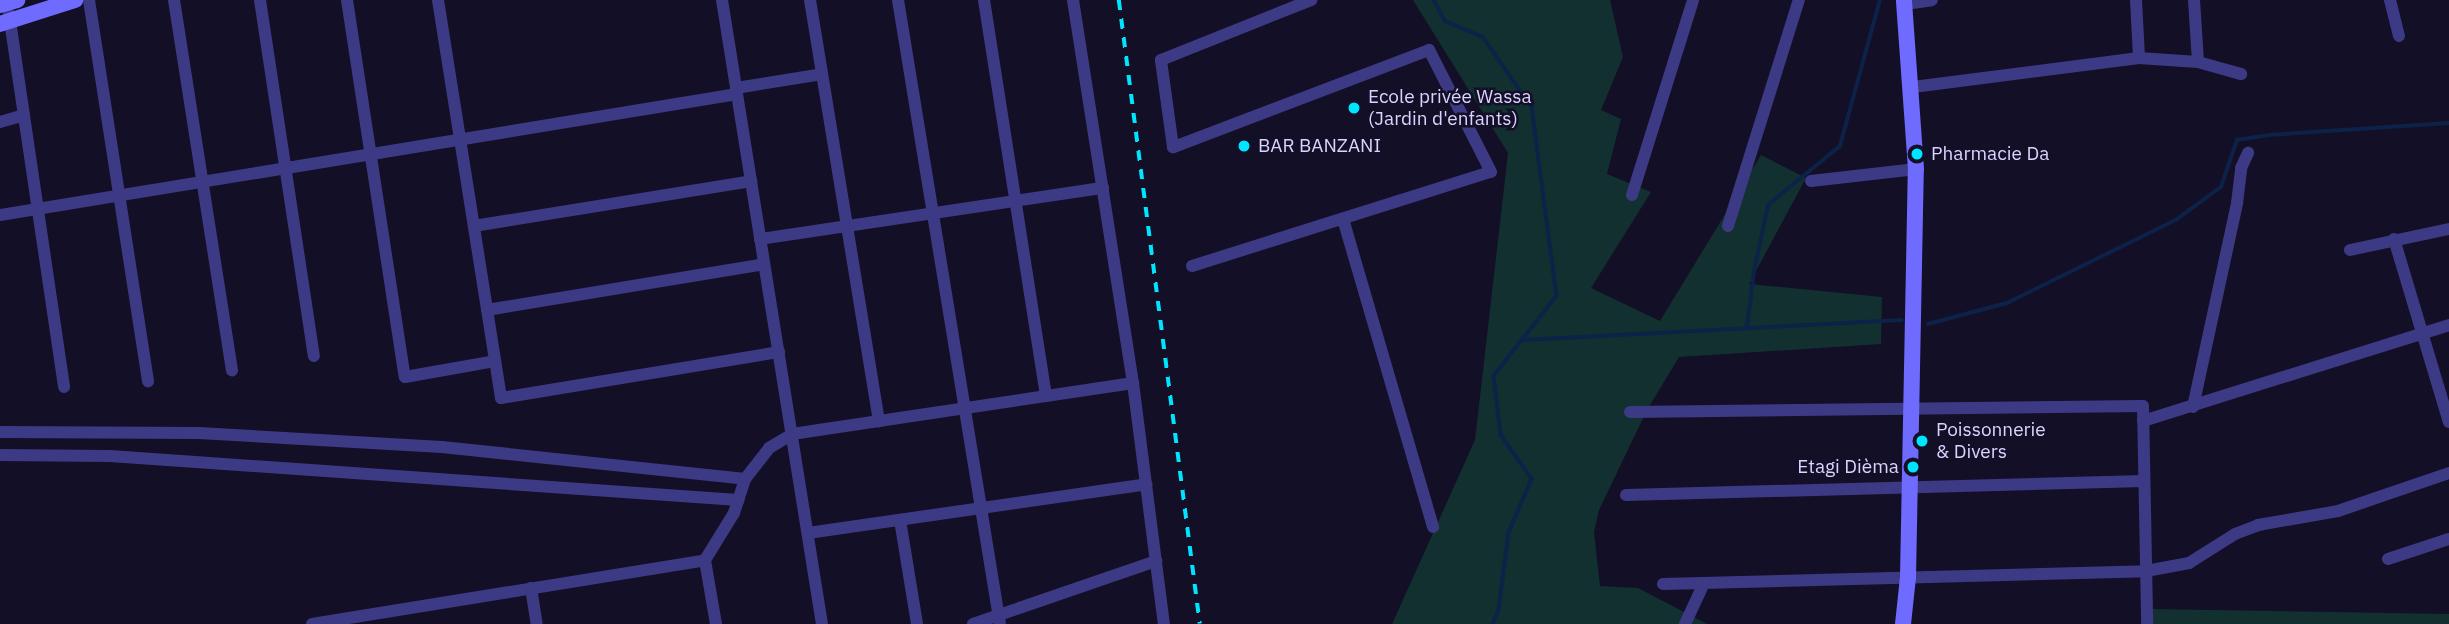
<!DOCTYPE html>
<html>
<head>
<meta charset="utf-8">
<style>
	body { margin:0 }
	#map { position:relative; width:2449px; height:624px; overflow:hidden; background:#130f26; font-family:"IBM Plex Sans",sans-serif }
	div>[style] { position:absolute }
	.green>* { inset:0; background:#12302f }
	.stream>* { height:3.5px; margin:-1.75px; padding:0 1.75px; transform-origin:1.75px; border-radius:1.75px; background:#0c2248 }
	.street>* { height:12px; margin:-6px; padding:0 6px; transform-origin:6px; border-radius:6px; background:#3d3a85 }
	.secondary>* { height:16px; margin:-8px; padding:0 8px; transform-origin:8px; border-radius:8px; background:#6f6bff }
	.rail>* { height:3.5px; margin-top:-1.75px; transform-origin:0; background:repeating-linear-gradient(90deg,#00e5ff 0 10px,transparent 0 19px) }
	.dots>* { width:19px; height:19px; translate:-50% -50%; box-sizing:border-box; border:4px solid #130f26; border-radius:50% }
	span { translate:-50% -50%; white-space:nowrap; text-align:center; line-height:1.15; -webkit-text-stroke:5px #130f26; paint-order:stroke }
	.poi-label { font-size:19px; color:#d9d4ff }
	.left { translate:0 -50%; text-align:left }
	.right { translate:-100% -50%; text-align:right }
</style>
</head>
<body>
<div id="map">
	<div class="green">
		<div style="clip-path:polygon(1413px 0,1610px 0,1623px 57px,1601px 110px,1621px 119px,1607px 174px,1651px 192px,1591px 288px,1660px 321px,1761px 155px,1806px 178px,1749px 284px,1882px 297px,1881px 344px,1679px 357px,1647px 410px,1599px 510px,1594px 532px,1600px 586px,1638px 588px,1707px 624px,1392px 624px,1475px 440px,1508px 153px)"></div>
		<div style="clip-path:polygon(2152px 609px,2449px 614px,2449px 624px,2153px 624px)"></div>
	</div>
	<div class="stream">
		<div style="left:1434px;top:0;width:24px;rotate:62deg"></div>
		<div style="left:1445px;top:21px;width:41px;rotate:22.8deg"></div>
		<div style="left:1483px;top:37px;width:85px;rotate:55deg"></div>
		<div style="left:1532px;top:107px;width:191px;rotate:82.5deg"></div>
		<div style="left:1557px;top:296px;width:102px;rotate:128.2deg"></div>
		<div style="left:1494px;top:376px;width:59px;rotate:83.2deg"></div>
		<div style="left:1501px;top:435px;width:54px;rotate:54.8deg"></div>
		<div style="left:1532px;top:479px;width:59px;rotate:113.1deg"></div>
		<div style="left:1509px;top:533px;width:78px;rotate:97.4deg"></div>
		<div style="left:1499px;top:610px;width:15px;rotate:113deg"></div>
		<div style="left:1928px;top:324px;width:82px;rotate:-14.9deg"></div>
		<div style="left:2007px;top:303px;width:188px;rotate:-26.2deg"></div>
		<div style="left:2176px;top:220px;width:56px;rotate:-36.3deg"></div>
		<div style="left:2221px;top:187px;width:50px;rotate:-71.2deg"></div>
		<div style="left:2237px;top:140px;width:32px;rotate:-9deg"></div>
		<div style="left:2269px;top:135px;width:180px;rotate:-3.8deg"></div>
		<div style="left:1747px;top:328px;width:56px;rotate:-82.9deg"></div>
		<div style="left:1754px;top:272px;width:68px;rotate:-78.2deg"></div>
		<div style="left:1768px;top:205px;width:93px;rotate:-39.3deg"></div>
		<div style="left:1840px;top:146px;width:151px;rotate:-74.7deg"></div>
		<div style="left:1522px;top:340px;width:380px;rotate:-3deg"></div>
	</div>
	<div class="street">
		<div style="left:89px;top:0;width:386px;rotate:81.2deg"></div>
		<div style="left:174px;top:0;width:375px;rotate:81.1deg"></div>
		<div style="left:260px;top:0;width:360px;rotate:81.4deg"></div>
		<div style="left:347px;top:0;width:381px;rotate:81.3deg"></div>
		<div style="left:405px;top:377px;width:91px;rotate:-10.1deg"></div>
		<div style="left:438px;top:0;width:403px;rotate:81deg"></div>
		<div style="left:501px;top:398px;width:282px;rotate:-9.4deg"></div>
		<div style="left:722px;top:0;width:632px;rotate:80.9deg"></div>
		<div style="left:810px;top:0;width:427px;rotate:80.7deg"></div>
		<div style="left:898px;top:0;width:632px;rotate:80.72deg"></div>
		<div style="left:984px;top:0;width:401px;rotate:81.1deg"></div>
		<div style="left:1073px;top:0;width:388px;rotate:81.1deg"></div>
		<div style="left:1133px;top:383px;width:243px;rotate:82.7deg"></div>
		<div style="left:2136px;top:0;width:58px;rotate:87deg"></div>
		<div style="left:2194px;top:0;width:62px;rotate:86.3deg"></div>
		<div style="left:2390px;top:0;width:37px;rotate:76deg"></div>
		<div style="left:1905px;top:4px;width:27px;rotate:-8deg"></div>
		<div style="left:9px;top:14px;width:377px;rotate:81.6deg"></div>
		<div style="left:1913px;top:87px;width:228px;rotate:-7.3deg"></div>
		<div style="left:2139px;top:58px;width:59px;rotate:3.9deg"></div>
		<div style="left:2198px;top:62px;width:45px;rotate:15.6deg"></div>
		<div style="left:736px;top:88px;width:87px;rotate:-9.2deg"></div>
		<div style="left:0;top:122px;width:25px;rotate:-16deg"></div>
		<div style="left:1811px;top:181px;width:106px;rotate:-6.5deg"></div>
		<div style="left:1632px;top:195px;width:204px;rotate:-72.6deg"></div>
		<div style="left:0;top:215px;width:747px;rotate:-9.32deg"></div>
		<div style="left:1343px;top:219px;width:321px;rotate:73.7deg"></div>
		<div style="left:474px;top:226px;width:281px;rotate:-9.2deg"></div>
		<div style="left:1728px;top:226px;width:237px;rotate:-72.6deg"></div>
		<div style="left:760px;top:239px;width:347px;rotate:-8.5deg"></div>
		<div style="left:2394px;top:239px;width:191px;rotate:73.3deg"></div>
		<div style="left:2350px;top:250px;width:101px;rotate:-12deg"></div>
		<div style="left:1192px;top:266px;width:313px;rotate:-17.5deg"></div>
		<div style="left:1491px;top:172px;width:137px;rotate:-116.9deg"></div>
		<div style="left:1429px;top:50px;width:274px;rotate:159.2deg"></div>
		<div style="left:1173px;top:147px;width:88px;rotate:-97.9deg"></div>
		<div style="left:1161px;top:60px;width:162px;rotate:-21.8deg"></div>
		<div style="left:487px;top:310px;width:281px;rotate:-9.4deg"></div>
		<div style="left:2193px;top:407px;width:209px;rotate:-77.8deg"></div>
		<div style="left:2237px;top:203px;width:35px;rotate:-83deg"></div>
		<div style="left:2241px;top:168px;width:17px;rotate:-65deg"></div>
		<div style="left:1630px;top:412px;width:513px;rotate:-0.67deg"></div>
		<div style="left:2143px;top:406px;width:218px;rotate:88.9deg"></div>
		<div style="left:2143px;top:421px;width:321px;rotate:-17.4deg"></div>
		<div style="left:0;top:432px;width:199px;rotate:0.3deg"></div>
		<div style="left:199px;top:433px;width:243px;rotate:3.3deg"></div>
		<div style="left:442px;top:447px;width:305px;rotate:6deg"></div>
		<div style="left:0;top:455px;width:110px;rotate:0.5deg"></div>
		<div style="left:110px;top:456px;width:630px;rotate:4.01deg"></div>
		<div style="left:1626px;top:495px;width:518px;rotate:-1.55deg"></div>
		<div style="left:900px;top:520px;width:105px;rotate:80.7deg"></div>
		<div style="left:808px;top:533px;width:342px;rotate:-8.2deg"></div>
		<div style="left:2388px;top:559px;width:64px;rotate:-18.2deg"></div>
		<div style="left:1663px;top:584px;width:483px;rotate:-1.5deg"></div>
		<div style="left:2146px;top:571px;width:44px;rotate:-10.5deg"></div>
		<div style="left:2189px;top:563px;width:54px;rotate:-32.2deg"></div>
		<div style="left:2235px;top:534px;width:25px;rotate:-21deg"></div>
		<div style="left:2258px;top:525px;width:81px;rotate:-9.9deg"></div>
		<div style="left:2338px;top:511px;width:117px;rotate:-18.9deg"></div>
		<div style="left:531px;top:588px;width:36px;rotate:81deg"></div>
		<div style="left:312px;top:624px;width:398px;rotate:-9.2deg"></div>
		<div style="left:716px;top:624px;width:65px;rotate:-99.8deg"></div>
		<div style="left:705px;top:560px;width:55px;rotate:-58.3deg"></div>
		<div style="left:734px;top:513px;width:36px;rotate:-72deg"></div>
		<div style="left:745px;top:479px;width:39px;rotate:-52deg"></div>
		<div style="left:769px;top:448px;width:27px;rotate:-31deg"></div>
		<div style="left:792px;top:434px;width:345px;rotate:-8.5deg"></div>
		<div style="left:973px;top:624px;width:194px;rotate:-19deg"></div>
		<div style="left:1685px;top:624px;width:45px;rotate:-65.1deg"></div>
	</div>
	<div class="secondary">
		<div style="left:0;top:5px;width:18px;rotate:-16deg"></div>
		<div style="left:0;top:24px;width:79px;rotate:-17.7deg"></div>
		<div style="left:1903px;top:624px;width:47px;rotate:-83.9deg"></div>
		<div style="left:1908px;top:577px;width:408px;rotate:-88.9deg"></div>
		<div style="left:1916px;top:169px;width:169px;rotate:-94.1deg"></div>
	</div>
	<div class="rail">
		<div style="left:1119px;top:0;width:629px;rotate:82.6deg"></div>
	</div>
	<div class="dots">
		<div style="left:1354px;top:108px;background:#00e5ff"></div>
		<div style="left:1244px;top:146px;background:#00e5ff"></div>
		<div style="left:1917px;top:154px;background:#00e5ff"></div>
		<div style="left:1922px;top:441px;background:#00e5ff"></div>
		<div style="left:1913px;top:467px;background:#00e5ff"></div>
	</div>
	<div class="poi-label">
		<span class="left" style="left:1368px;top:108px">Ecole privée Wassa<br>(Jardin d'enfants)</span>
		<span class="left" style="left:1258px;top:146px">BAR BANZANI</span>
		<span class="left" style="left:1931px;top:154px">Pharmacie Da</span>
		<span class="left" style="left:1936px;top:441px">Poissonnerie<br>&amp; Divers</span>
		<span class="right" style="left:1899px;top:467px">Etagi Dièma</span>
	</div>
</div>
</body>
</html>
